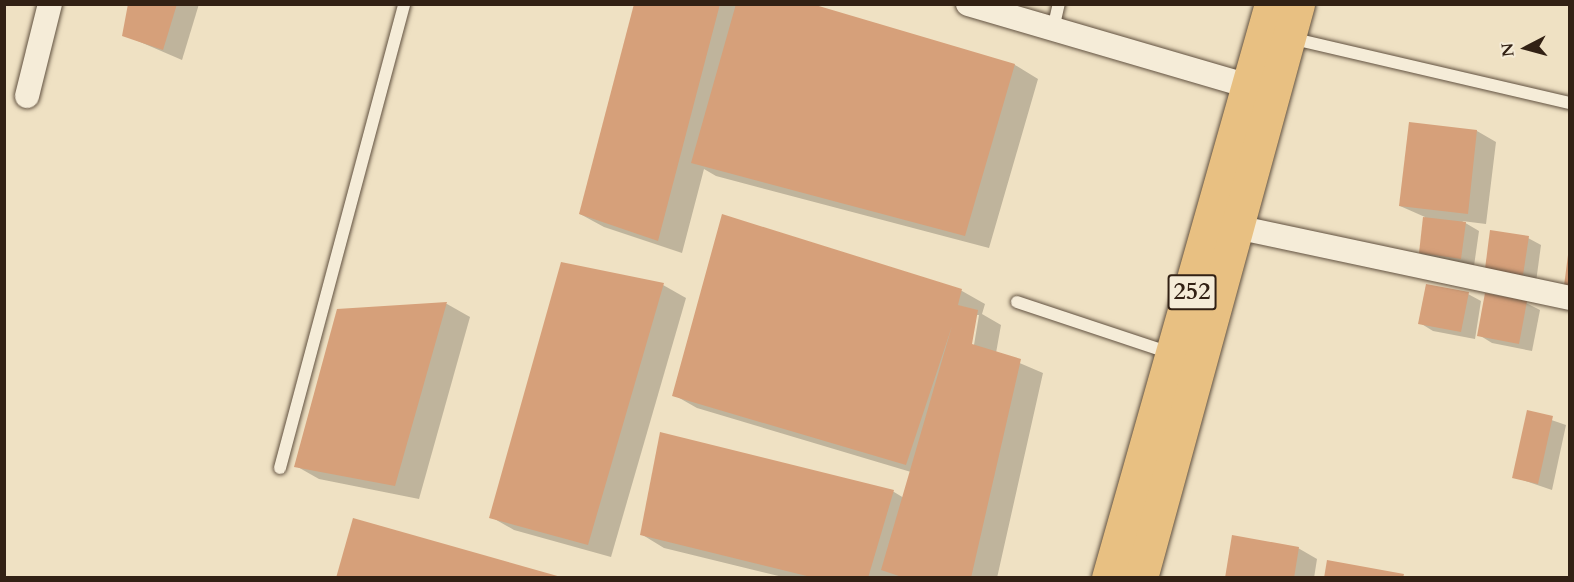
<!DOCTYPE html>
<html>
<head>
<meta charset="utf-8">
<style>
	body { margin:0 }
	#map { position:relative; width:1574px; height:582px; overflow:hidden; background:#efe1c3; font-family:Cardo,serif }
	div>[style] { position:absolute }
	.shadow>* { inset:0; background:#0003 }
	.building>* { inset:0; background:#d6a07a }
	.roads { filter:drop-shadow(0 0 2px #615140) drop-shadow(0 0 2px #615140) }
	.lane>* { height:12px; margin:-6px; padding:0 6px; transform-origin:6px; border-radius:6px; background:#f5ecd8 }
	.street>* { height:24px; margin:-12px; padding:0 12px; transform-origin:12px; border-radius:12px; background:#f5ecd8 }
	.primary>* { height:33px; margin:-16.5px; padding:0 16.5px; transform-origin:16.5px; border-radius:16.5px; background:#e8c082 }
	span { translate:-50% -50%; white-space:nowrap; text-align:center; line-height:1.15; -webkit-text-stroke:4.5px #f5ecd8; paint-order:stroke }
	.shield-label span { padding:2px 4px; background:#f5ecd8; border:2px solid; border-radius:4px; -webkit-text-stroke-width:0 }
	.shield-label { font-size:24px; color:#322114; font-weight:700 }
	.frame { position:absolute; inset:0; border:6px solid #322114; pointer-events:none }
	.north { position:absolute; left:1496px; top:18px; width:60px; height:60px; -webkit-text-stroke:4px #f5ecd8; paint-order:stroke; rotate:264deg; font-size:16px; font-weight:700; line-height:24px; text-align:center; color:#322114 }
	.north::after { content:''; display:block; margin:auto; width:21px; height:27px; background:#322114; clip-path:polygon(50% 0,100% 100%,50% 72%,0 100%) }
</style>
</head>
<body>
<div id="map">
	<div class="shadow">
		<div style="clip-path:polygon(130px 4px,199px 4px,182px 60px,124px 35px)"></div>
		<div style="clip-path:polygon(635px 4px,806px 4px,1015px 65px,1038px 79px,989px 248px,716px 176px,704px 169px,682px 253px,604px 227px,580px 214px)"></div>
		<div style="clip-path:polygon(1410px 124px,1477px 131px,1496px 142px,1486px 224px,1462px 221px,1479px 231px,1474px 266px,1434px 260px,1420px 253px,1425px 217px,1400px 206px)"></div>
		<div style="clip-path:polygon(evenodd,723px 216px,962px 291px,985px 304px,982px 314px,1001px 325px,996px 353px,1043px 373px,997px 578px,787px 578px,664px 548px,641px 534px,662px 434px,894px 492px,904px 498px,911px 472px,697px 408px,674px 395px,723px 216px,976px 315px,979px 315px,973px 351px,970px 351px,976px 315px)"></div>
		<div style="clip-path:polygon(1528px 238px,1541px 245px,1536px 282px,1500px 276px)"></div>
		<div style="clip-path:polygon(663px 285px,686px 298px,611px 557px,514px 530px,491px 517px)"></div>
		<div style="clip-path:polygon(1468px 294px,1481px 301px,1475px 339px,1433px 331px,1420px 323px)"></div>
		<div style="clip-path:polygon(1526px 303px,1540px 310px,1532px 351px,1492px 343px,1479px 335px)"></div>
		<div style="clip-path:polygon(447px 304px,470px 317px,419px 499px,319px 479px,296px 466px,338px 310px)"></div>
		<div style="clip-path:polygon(1528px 412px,1566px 425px,1552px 490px,1514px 477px)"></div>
		<div style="clip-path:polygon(1298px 548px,1317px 559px,1314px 578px,1226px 578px)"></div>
	</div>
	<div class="building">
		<div style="clip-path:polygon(128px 4px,177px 4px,163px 50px,122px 36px)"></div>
		<div style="clip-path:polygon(634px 4px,720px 4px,658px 241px,579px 214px)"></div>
		<div style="clip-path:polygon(736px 4px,812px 4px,1015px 64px,965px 236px,691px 163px)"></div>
		<div style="clip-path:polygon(1409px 122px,1477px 130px,1468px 214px,1399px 206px)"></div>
		<div style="clip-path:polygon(722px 214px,962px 289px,958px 305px,978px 310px,972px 344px,1021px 359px,971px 578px,905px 578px,881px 570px,952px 326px,906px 465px,672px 396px)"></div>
		<div style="clip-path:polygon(1423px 217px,1466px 222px,1461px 259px,1419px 253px)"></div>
		<div style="clip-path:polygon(1490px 230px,1529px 236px,1523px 275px,1485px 269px)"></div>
		<div style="clip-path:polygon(1568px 255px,1570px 255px,1570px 287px,1564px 286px)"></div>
		<div style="clip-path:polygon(561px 262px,664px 283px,588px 545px,489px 518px)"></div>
		<div style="clip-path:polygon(1426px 284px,1469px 292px,1461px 332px,1418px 324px)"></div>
		<div style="clip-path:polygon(1485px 293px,1527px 301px,1519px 344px,1477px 336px)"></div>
		<div style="clip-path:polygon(447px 302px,395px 486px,294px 467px,337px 309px)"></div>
		<div style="clip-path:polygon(1527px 410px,1553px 416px,1538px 484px,1512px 478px)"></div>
		<div style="clip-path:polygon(660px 432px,894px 490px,868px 578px,815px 578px,640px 535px)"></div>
		<div style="clip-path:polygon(353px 518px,561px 577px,561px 578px,336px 578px)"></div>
		<div style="clip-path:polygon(1232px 535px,1299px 547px,1294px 578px,1225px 578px)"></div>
		<div style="clip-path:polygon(1327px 560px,1404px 574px,1403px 578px,1324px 578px)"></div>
	</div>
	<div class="roads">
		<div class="lane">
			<div style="left:1053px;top:29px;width:26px;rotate:-77deg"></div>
			<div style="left:1290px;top:38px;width:287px;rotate:13.1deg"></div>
			<div style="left:1017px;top:302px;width:161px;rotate:18.4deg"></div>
			<div style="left:280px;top:468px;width:480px;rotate:-75deg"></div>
		</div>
		<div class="street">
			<div style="left:968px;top:4px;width:306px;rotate:16.3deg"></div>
			<div style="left:27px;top:96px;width:95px;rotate:-76deg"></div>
			<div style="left:1222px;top:224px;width:356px;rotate:12deg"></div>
		</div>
		<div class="primary">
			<div style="left:1108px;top:578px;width:597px;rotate:-74.15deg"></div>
			<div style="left:1141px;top:578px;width:595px;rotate:-74.7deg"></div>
		</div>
	</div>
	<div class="shield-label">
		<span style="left:1192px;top:292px">252</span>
	</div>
	<div class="frame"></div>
	<div class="north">N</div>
</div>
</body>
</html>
